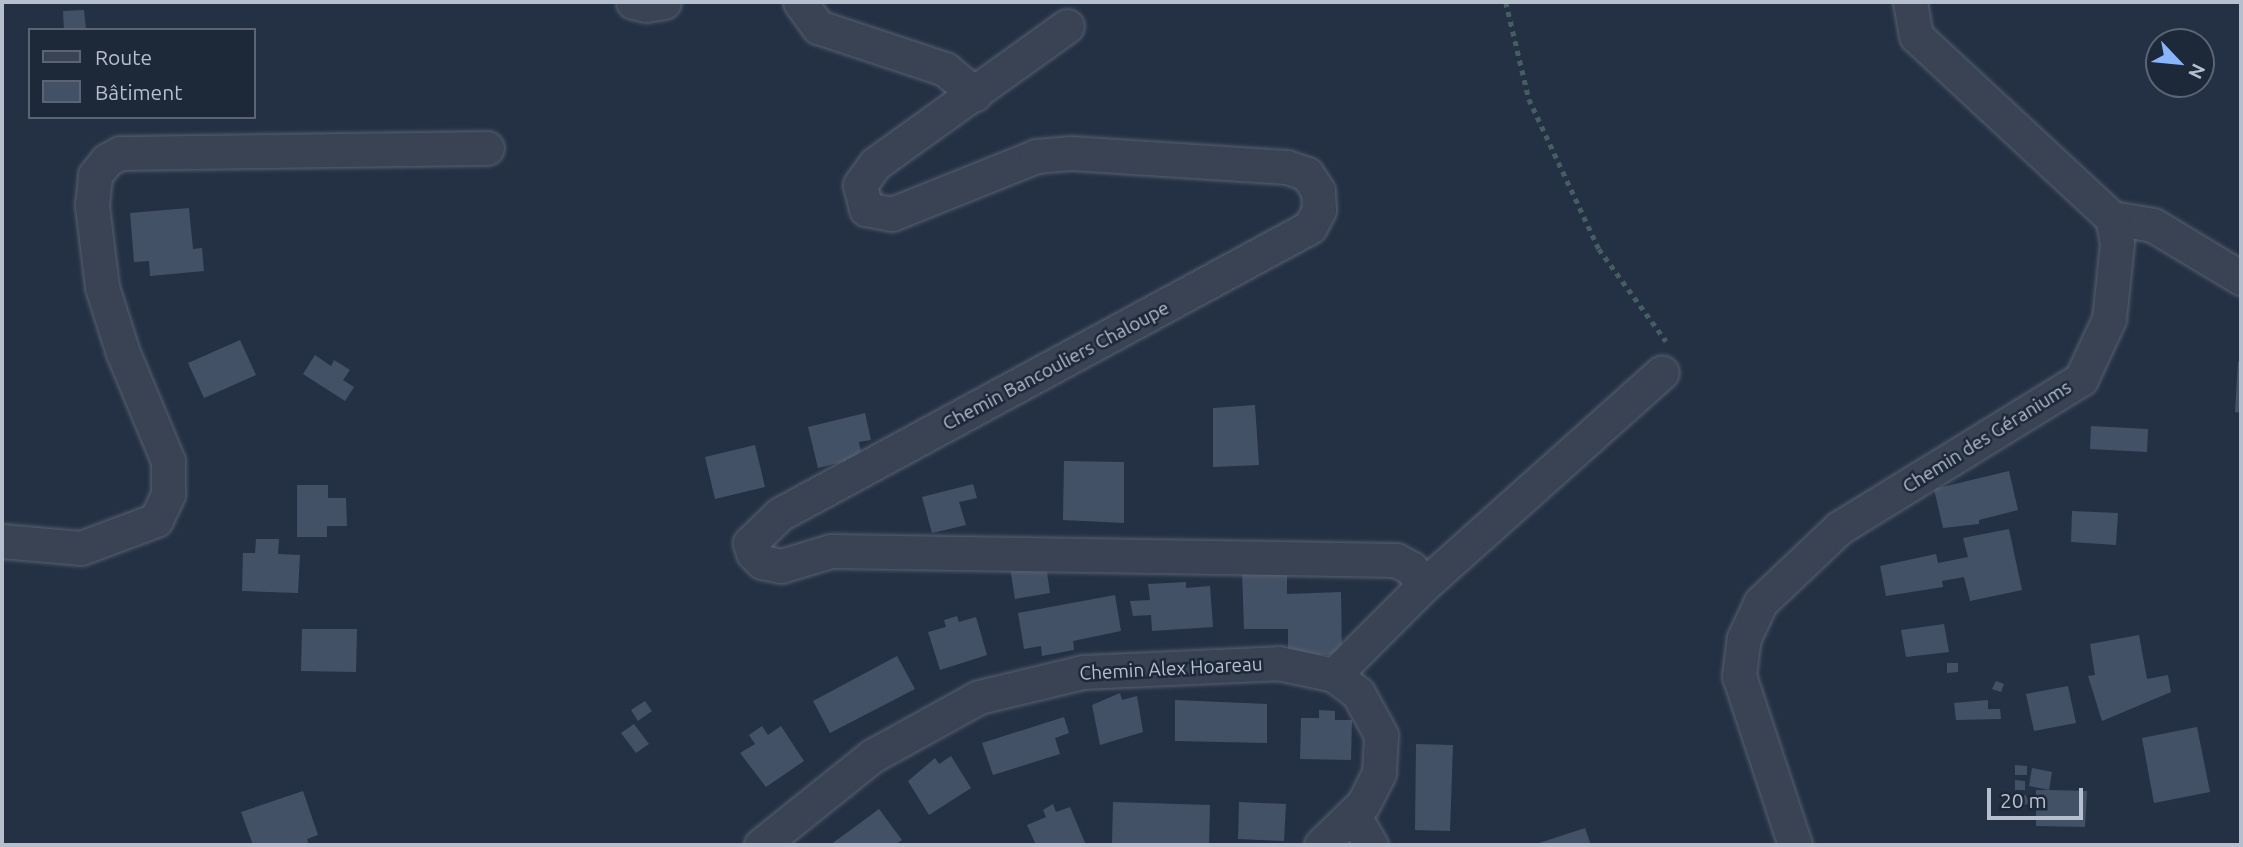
<!DOCTYPE html>
<html>
<head>
<meta charset="utf-8">
<style>
	body { margin:0 }
	#map { position:relative; width:2243px; height:847px; overflow:hidden; background:#243144; font-family:Ubuntu,sans-serif }
	div>[style] { position:absolute }
	.building>* { inset:0; background:#435166 }
	.path>* { height:4.5px; margin-top:-2.25px; transform-origin:0; background:repeating-linear-gradient(90deg,#455e61 0 5px,transparent 0 10px) }
	.roads { filter:drop-shadow(0 0 2px #576171) drop-shadow(0 0 2px #576171) }
	.minor>* { height:33px; margin:-16.5px; padding:0 16.5px; transform-origin:16.5px; border-radius:16.5px; background:#394353 }
	span { translate:-50% -50%; white-space:nowrap; text-align:center; line-height:1.15; -webkit-text-stroke:5px #1d2839; paint-order:stroke }
	.street-label { font-size:19px; color:#b6bfcd }
	.frame { position:absolute; inset:0; border:4px solid #b6bfcd; pointer-events:none }
	.legend { position:absolute; left:28px; top:28px; width:228px; height:91px; box-sizing:border-box; background:#1d2839; border:2px solid #5a6474; margin:0; padding:9px 12px; list-style:none; font-size:21px; color:#b6bfcd }
	.legend li { display:flex; align-items:center; gap:14px; height:35px }
	.legend b { width:35px; border:2px solid #5a6474 }
	.north { position:absolute; left:2145px; top:28px; width:70px; height:70px; box-sizing:border-box; background:#1d2839; border:2px solid #5a6474; border-radius:50%; rotate:116deg; font-size:19px; font-weight:700; line-height:28px; text-align:center; color:#b6bfcd }
	.north::after { content:''; display:block; margin:auto; width:24px; height:32px; background:#89b5ff; clip-path:polygon(50% 0,100% 100%,50% 72%,0 100%) }
	.scale { position:absolute; left:1987px; top:788px; width:96px; height:32px; box-sizing:border-box; border:4px solid #b6bfcd; border-top:0; padding-left:9px; font-size:21px; line-height:24px; white-space:nowrap; color:#b6bfcd; -webkit-text-stroke:5px #1d2839; paint-order:stroke }
</style>
</head>
<body>
<div id="map">
	<div class="building">
		<div style="clip-path:polygon(84px 10px,86px 30px,64px 30px,63px 11px)"></div>
		<div style="clip-path:polygon(189px 208px,193px 249px,202px 248px,204px 271px,150px 276px,149px 261px,134px 262px,130px 213px)"></div>
		<div style="clip-path:polygon(240px 340px,256px 375px,204px 398px,188px 363px)"></div>
		<div style="clip-path:polygon(315px 355px,331px 366px,334px 360px,350px 370px,343px 380px,354px 387px,345px 401px,303px 374px)"></div>
		<div style="clip-path:polygon(2238px 362px,2241px 362px,2241px 413px,2235px 412px)"></div>
		<div style="clip-path:polygon(1255px 405px,1259px 465px,1213px 467px,1213px 408px)"></div>
		<div style="clip-path:polygon(865px 413px,871px 440px,859px 442px,862px 457px,818px 468px,808px 427px)"></div>
		<div style="clip-path:polygon(2091px 426px,2148px 429px,2147px 452px,2090px 449px)"></div>
		<div style="clip-path:polygon(755px 445px,765px 487px,715px 499px,705px 457px)"></div>
		<div style="clip-path:polygon(1064px 461px,1124px 462px,1124px 523px,1063px 520px)"></div>
		<div style="clip-path:polygon(2009px 471px,2018px 510px,1979px 520px,1979px 524px,1943px 528px,1934px 489px)"></div>
		<div style="clip-path:polygon(973px 484px,977px 498px,959px 502px,966px 525px,932px 533px,922px 497px)"></div>
		<div style="clip-path:polygon(297px 485px,328px 485px,328px 498px,346px 498px,347px 526px,327px 526px,327px 537px,297px 537px)"></div>
		<div style="clip-path:polygon(2072px 511px,2118px 513px,2116px 545px,2071px 542px)"></div>
		<div style="clip-path:polygon(2009px 529px,2022px 590px,1970px 601px,1964px 577px,1942px 581px,1943px 587px,1886px 596px,1880px 566px,1936px 554px,1938px 563px,1968px 557px,1963px 538px)"></div>
		<div style="clip-path:polygon(256px 539px,279px 539px,278px 554px,300px 555px,298px 593px,242px 591px,243px 553px,255px 553px)"></div>
		<div style="clip-path:polygon(1010px 568px,1047px 572px,1050px 593px,1015px 599px)"></div>
		<div style="clip-path:polygon(1242px 571px,1287px 571px,1287px 594px,1341px 592px,1342px 654px,1288px 656px,1288px 629px,1244px 629px)"></div>
		<div style="clip-path:polygon(1186px 582px,1186px 588px,1210px 586px,1213px 627px,1152px 631px,1151px 615px,1133px 616px,1130px 601px,1150px 600px,1148px 584px)"></div>
		<div style="clip-path:polygon(1115px 595px,1121px 631px,1073px 641px,1074px 650px,1042px 656px,1041px 646px,1024px 649px,1018px 613px)"></div>
		<div style="clip-path:polygon(957px 616px,959px 622px,976px 617px,987px 655px,940px 670px,928px 632px,946px 627px,944px 620px)"></div>
		<div style="clip-path:polygon(1944px 624px,1949px 652px,1906px 657px,1901px 630px)"></div>
		<div style="clip-path:polygon(302px 629px,357px 629px,356px 672px,301px 671px)"></div>
		<div style="clip-path:polygon(2139px 635px,2147px 679px,2168px 675px,2171px 692px,2102px 721px,2088px 676px,2095px 675px,2090px 644px)"></div>
		<div style="clip-path:polygon(897px 656px,915px 689px,830px 733px,813px 701px)"></div>
		<div style="clip-path:polygon(1947px 663px,1958px 663px,1958px 672px,1947px 673px)"></div>
		<div style="clip-path:polygon(1996px 681px,2004px 684px,2001px 692px,1992px 689px)"></div>
		<div style="clip-path:polygon(2068px 686px,2076px 723px,2034px 731px,2026px 694px)"></div>
		<div style="clip-path:polygon(1120px 693px,1122px 700px,1137px 696px,1143px 732px,1100px 745px,1092px 705px)"></div>
		<div style="clip-path:polygon(1175px 700px,1267px 704px,1267px 743px,1175px 741px)"></div>
		<div style="clip-path:polygon(1988px 700px,1988px 709px,2000px 709px,2001px 719px,1956px 720px,1954px 703px)"></div>
		<div style="clip-path:polygon(645px 701px,652px 711px,638px 721px,631px 710px)"></div>
		<div style="clip-path:polygon(1319px 710px,1335px 711px,1335px 720px,1352px 720px,1351px 760px,1300px 759px,1301px 718px,1319px 718px)"></div>
		<div style="clip-path:polygon(1064px 717px,1069px 733px,1055px 738px,1060px 754px,993px 775px,982px 743px)"></div>
		<div style="clip-path:polygon(634px 724px,649px 744px,636px 753px,621px 733px)"></div>
		<div style="clip-path:polygon(762px 726px,768px 735px,781px 726px,804px 761px,766px 787px,740px 753px,755px 744px,749px 735px)"></div>
		<div style="clip-path:polygon(2197px 727px,2210px 792px,2154px 803px,2142px 738px)"></div>
		<div style="clip-path:polygon(1416px 744px,1453px 745px,1450px 831px,1415px 830px)"></div>
		<div style="clip-path:polygon(951px 756px,971px 788px,929px 815px,908px 781px,935px 758px,939px 764px)"></div>
		<div style="clip-path:polygon(2015px 765px,2027px 766px,2027px 775px,2015px 775px)"></div>
		<div style="clip-path:polygon(2032px 768px,2052px 772px,2049px 790px,2087px 791px,2085px 827px,2036px 826px,2036px 790px,2049px 790px,2029px 786px)"></div>
		<div style="clip-path:polygon(2015px 780px,2025px 781px,2025px 790px,2015px 790px)"></div>
		<div style="clip-path:polygon(303px 791px,318px 835px,307px 839px,309px 845px,253px 845px,241px 812px)"></div>
		<div style="clip-path:polygon(2026px 795px,2029px 803px,2020px 807px,2017px 799px)"></div>
		<div style="clip-path:polygon(1113px 802px,1210px 805px,1209px 845px,1112px 844px)"></div>
		<div style="clip-path:polygon(1239px 802px,1286px 804px,1284px 841px,1238px 839px)"></div>
		<div style="clip-path:polygon(1053px 804px,1056px 812px,1070px 807px,1086px 845px,1036px 845px,1027px 825px,1046px 817px,1043px 810px)"></div>
		<div style="clip-path:polygon(879px 809px,902px 840px,895px 845px,830px 845px)"></div>
		<div style="clip-path:polygon(1585px 828px,1591px 845px,1533px 845px)"></div>
	</div>
	<div class="path">
		<div style="left:1506px;top:2px;width:100px;rotate:76.7deg"></div>
		<div style="left:1529px;top:99px;width:166px;rotate:65deg"></div>
		<div style="left:1599px;top:249px;width:114px;rotate:53.9deg"></div>
	</div>
	<div class="roads">
		<div class="minor">
			<div style="left:633px;top:2px;width:13px;rotate:13deg"></div>
			<div style="left:646px;top:5px;width:18px;rotate:-9deg"></div>
			<div style="left:800px;top:2px;width:31px;rotate:54deg"></div>
			<div style="left:818px;top:27px;width:134px;rotate:18.3deg"></div>
			<div style="left:945px;top:69px;width:39px;rotate:40deg"></div>
			<div style="left:1067px;top:26px;width:236px;rotate:144.3deg"></div>
			<div style="left:875px;top:164px;width:26px;rotate:126deg"></div>
			<div style="left:860px;top:185px;width:25px;rotate:76deg"></div>
			<div style="left:866px;top:209px;width:26px;rotate:11deg"></div>
			<div style="left:892px;top:214px;width:155px;rotate:-21.9deg"></div>
			<div style="left:1036px;top:156px;width:35px;rotate:-5deg"></div>
			<div style="left:1071px;top:153px;width:216px;rotate:3.7deg"></div>
			<div style="left:1287px;top:167px;width:21px;rotate:19deg"></div>
			<div style="left:1307px;top:174px;width:20px;rotate:57deg"></div>
			<div style="left:1318px;top:191px;width:19px;rotate:87deg"></div>
			<div style="left:1319px;top:210px;width:19px;rotate:118deg"></div>
			<div style="left:1310px;top:227px;width:603px;rotate:151.56deg"></div>
			<div style="left:780px;top:514px;width:42px;rotate:136deg"></div>
			<div style="left:750px;top:543px;width:10px;rotate:73deg"></div>
			<div style="left:753px;top:553px;width:13px;rotate:45deg"></div>
			<div style="left:762px;top:562px;width:19px;rotate:12deg"></div>
			<div style="left:781px;top:566px;width:52px;rotate:-16.7deg"></div>
			<div style="left:831px;top:551px;width:565px;rotate:0.91deg"></div>
			<div style="left:1396px;top:560px;width:17px;rotate:28deg"></div>
			<div style="left:1411px;top:568px;width:21px;rotate:53deg"></div>
			<div style="left:1424px;top:585px;width:127px;rotate:135deg"></div>
			<div style="left:2112px;top:218px;width:42px;rotate:9.7deg"></div>
			<div style="left:2153px;top:225px;width:103px;rotate:31.1deg"></div>
			<div style="left:2px;top:541px;width:79px;rotate:5.1deg"></div>
			<div style="left:81px;top:548px;width:80px;rotate:-20.5deg"></div>
			<div style="left:156px;top:520px;width:29px;rotate:-65deg"></div>
			<div style="left:168px;top:494px;width:33px;rotate:-90deg"></div>
			<div style="left:168px;top:461px;width:117px;rotate:-112.6deg"></div>
			<div style="left:123px;top:353px;width:69px;rotate:-107.7deg"></div>
			<div style="left:102px;top:287px;width:83px;rotate:-97deg"></div>
			<div style="left:92px;top:205px;width:30px;rotate:-84deg"></div>
			<div style="left:95px;top:175px;width:19px;rotate:-51deg"></div>
			<div style="left:107px;top:160px;width:15px;rotate:-28deg"></div>
			<div style="left:120px;top:153px;width:367px;rotate:-0.8deg"></div>
			<div style="left:1424px;top:585px;width:319px;rotate:-41.8deg"></div>
			<div style="left:1353px;top:814px;width:36px;rotate:60deg"></div>
			<div style="left:761px;top:845px;width:142px;rotate:-38.7deg"></div>
			<div style="left:872px;top:756px;width:122px;rotate:-28.9deg"></div>
			<div style="left:979px;top:697px;width:107px;rotate:-13.5deg"></div>
			<div style="left:1083px;top:672px;width:195px;rotate:-2.6deg"></div>
			<div style="left:1278px;top:663px;width:57px;rotate:12.1deg"></div>
			<div style="left:1334px;top:675px;width:30px;rotate:37deg"></div>
			<div style="left:1358px;top:693px;width:48px;rotate:61.3deg"></div>
			<div style="left:1381px;top:735px;width:38px;rotate:93deg"></div>
			<div style="left:1379px;top:773px;width:35px;rotate:117deg"></div>
			<div style="left:1363px;top:804px;width:59px;rotate:135.7deg"></div>
			<div style="left:1795px;top:845px;width:178px;rotate:-108.3deg"></div>
			<div style="left:1739px;top:676px;width:38px;rotate:-83deg"></div>
			<div style="left:1744px;top:638px;width:40px;rotate:-65deg"></div>
			<div style="left:1761px;top:602px;width:108px;rotate:-43.5deg"></div>
			<div style="left:1839px;top:528px;width:284px;rotate:-31.6deg"></div>
			<div style="left:2081px;top:379px;width:66px;rotate:-65deg"></div>
			<div style="left:2109px;top:319px;width:76px;rotate:-84deg"></div>
			<div style="left:2117px;top:243px;width:25px;rotate:-101deg"></div>
			<div style="left:2112px;top:218px;width:267px;rotate:-137.1deg"></div>
			<div style="left:1916px;top:36px;width:35px;rotate:-100deg"></div>
		</div>
	</div>
	<div class="street-label">
		<span style="left:1056px;top:366px;rotate:-28deg">Chemin Bancouliers Chaloupe</span>
		<span style="left:1987px;top:437px;rotate:-32deg">Chemin des Géraniums</span>
		<span style="left:1171px;top:669px;rotate:-3deg">Chemin Alex Hoareau</span>
	</div>
	<div class="frame"></div>
	<ul class="legend">
	<li><b style="height:9px;background:#394353"></b>Route</li>
	<li><b style="height:19px;background:#435166"></b>Bâtiment</li>
	</ul>
	<div class="north">N</div>
	<div class="scale">20 m</div>
</div>
</body>
</html>
